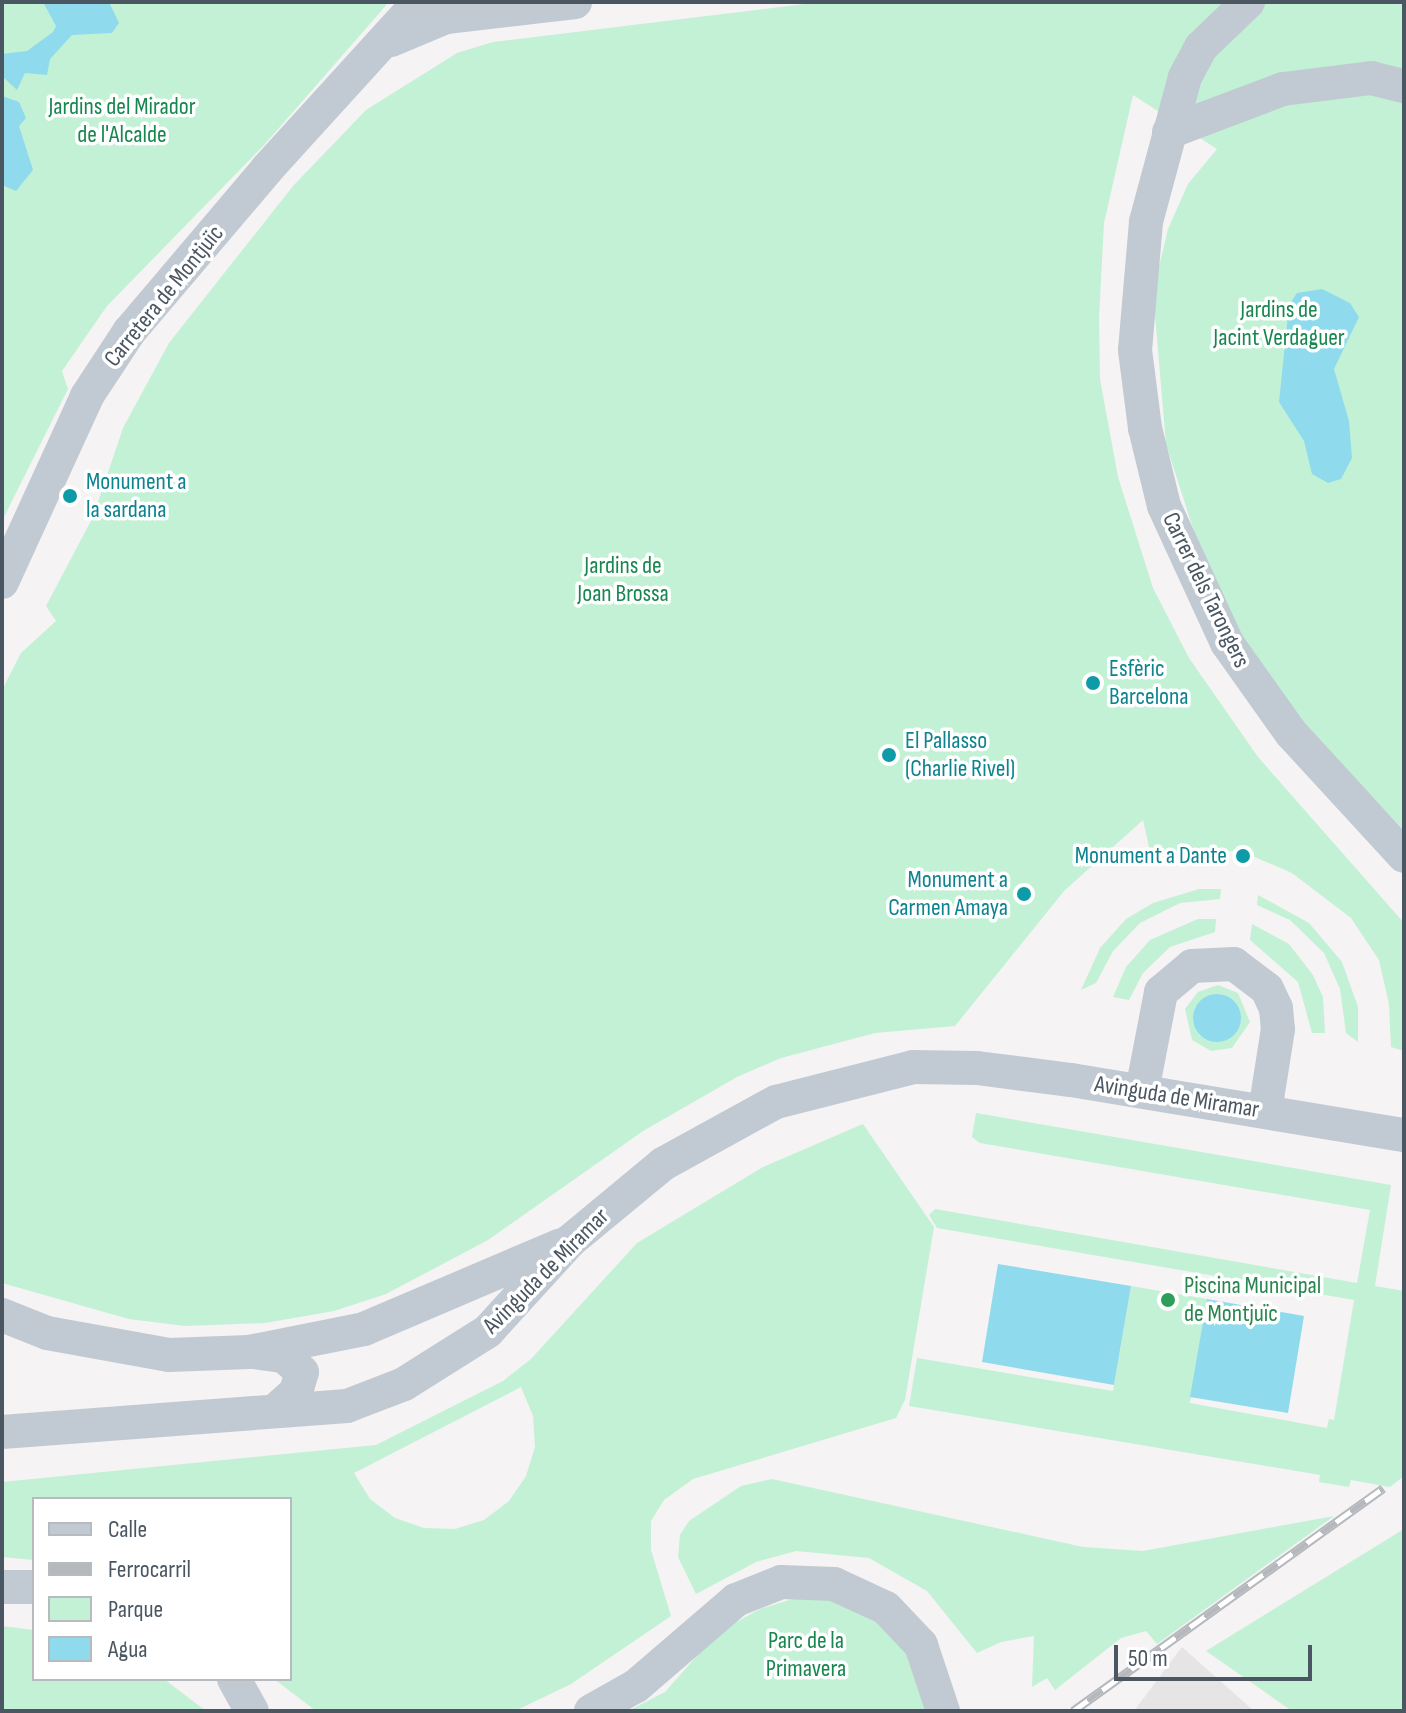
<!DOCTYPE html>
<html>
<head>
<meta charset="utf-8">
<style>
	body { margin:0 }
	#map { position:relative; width:1406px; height:1713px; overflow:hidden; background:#f5f3f3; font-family:"Sofia Sans Condensed",sans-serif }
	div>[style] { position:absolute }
	.education>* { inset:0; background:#e6e4e5 }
	.green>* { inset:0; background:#c3f1d5 }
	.water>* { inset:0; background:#90daee }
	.round { border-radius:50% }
	.minor>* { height:34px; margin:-17px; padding:0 17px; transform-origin:17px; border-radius:17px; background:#c1cad2 }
	.rail>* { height:9px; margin-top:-4.5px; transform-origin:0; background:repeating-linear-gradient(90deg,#fff 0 18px,#b5b8bd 0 36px); box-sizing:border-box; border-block:2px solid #b5b8bd }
	.dots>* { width:22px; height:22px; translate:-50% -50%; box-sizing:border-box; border:4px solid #fff; border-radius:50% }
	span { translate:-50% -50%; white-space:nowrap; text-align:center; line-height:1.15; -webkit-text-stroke:7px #fff; paint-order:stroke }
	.park-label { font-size:24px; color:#17864f }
	.street-label { font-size:24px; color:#4a5661 }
	.culture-label { font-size:24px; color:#0d838f }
	.left { translate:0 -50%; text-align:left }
	.right { translate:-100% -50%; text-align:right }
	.leisure-label { font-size:24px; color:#27864d }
	.frame { position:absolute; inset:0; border:4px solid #4a5661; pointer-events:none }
	.legend { position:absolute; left:32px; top:1497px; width:260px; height:184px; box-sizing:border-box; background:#fff; border:2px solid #b7bbc0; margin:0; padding:10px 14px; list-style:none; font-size:24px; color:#4a5661 }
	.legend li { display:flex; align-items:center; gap:16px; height:40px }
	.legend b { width:40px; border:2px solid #b7bbc0 }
	.scale { position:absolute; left:1114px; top:1645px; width:198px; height:36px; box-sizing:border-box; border:4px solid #4a5661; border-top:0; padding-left:10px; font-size:24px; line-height:28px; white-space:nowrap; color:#4a5661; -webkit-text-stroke:6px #fff; paint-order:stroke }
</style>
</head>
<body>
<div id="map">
	<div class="education">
		<div style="clip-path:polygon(1182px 1647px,1254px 1711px,1134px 1711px)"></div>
	</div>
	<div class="green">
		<div style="clip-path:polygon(2px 2px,389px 2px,265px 144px,107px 306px,62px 371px,68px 389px,2px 521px)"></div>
		<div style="clip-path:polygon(821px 2px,1404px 2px,1404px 830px,1285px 704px,1239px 635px,1206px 569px,1166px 444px,1153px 292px,1168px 229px,1188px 184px,1217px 149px,1133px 95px,1104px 223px,1099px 318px,1100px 379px,1118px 477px,1153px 588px,1189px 658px,1258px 757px,1404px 923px,1404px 1051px,1391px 1047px,1389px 1004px,1379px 960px,1351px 918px,1292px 873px,1243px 852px,1191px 848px,1151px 856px,1143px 820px,1064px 891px,955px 1026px,875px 1033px,781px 1058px,737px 1077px,643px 1131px,488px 1240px,386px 1294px,334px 1311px,265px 1323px,185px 1326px,129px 1319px,2px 1283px,2px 690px,21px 653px,56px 621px,46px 606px,93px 517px,123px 428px,169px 343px,293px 186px,366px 110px,457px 53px,493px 42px)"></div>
		<div style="clip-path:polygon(1199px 889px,1221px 889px,1220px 899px,1180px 903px,1140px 923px,1113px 951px,1096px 983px,1081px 990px,1100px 948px,1126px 919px,1153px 903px)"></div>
		<div style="clip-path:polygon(1258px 895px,1309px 923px,1342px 962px,1358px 1007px,1358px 1042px,1346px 1033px,1340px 989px,1324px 953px,1290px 920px,1257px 905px)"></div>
		<div style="clip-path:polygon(1198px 919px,1216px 919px,1215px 932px,1170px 947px,1143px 973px,1129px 1000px,1113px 997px,1126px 967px,1150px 940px)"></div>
		<div style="clip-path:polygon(1252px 924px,1289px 944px,1313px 975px,1323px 997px,1325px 1033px,1312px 1033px,1298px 982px,1250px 940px)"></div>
		<div style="clip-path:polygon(evenodd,1218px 985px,1238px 993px,1250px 1022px,1232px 1048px,1211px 1051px,1192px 1040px,1185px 1009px,1198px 992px,1218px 985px,1221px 994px,1236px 1003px,1200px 1036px,1193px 1022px,1195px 1007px,1206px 997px,1221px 994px)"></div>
		<div style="clip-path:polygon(976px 1113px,1391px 1185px,1375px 1286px,1404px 1291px,1404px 1476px,1390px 1487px,1351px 1480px,1349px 1487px,1319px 1482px,1320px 1475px,909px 1406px,917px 1358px,1113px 1391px,1131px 1286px,1207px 1299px,1190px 1403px,1327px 1428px,1329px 1419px,1334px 1420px,1354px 1300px,937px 1228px,929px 1215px,935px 1209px,1357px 1283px,1370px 1210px,980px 1143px,972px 1137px)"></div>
		<div style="clip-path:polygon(evenodd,863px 1124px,934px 1227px,905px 1400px,896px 1418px,693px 1479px,664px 1500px,651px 1521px,651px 1550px,671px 1616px,571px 1684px,515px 1711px,316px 1711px,274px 1679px,290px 1679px,290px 1499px,34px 1499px,34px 1560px,2px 1557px,2px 1482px,376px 1445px,503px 1381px,531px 1359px,637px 1243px,763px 1167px,863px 1124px,521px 1387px,533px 1416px,535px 1447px,526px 1476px,509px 1501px,484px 1520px,455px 1529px,424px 1528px,395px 1518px,370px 1499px,354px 1473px,521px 1387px)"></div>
		<div style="clip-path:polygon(772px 1479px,1083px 1547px,1143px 1551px,1334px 1516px,1157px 1644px,1146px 1631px,1121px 1638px,1055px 1690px,1047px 1678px,1032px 1687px,1034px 1636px,1001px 1642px,977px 1653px,927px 1591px,869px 1558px,796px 1551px,756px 1562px,696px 1594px,678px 1557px,680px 1535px,689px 1521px,741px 1486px)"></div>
		<div style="clip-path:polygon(1404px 1529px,1404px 1711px,1292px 1711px,1206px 1651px)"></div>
		<div style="clip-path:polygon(802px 1596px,844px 1602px,876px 1617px,908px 1652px,926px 1711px,628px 1711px,665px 1692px,718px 1632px,760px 1609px)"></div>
		<div style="clip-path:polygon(2px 1626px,34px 1630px,34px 1679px,164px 1679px,206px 1711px,2px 1711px)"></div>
	</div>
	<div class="water">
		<div style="clip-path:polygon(43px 2px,109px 2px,119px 23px,112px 33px,72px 35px,50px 59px,47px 75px,25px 73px,17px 90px,2px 76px,2px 54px,27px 51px,53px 32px,56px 26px)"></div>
		<div style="clip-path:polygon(2px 96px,19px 102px,26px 118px,19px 126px,33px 170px,16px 191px,2px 185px)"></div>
		<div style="clip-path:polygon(1322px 289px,1350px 303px,1359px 317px,1334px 369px,1349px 421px,1352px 458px,1341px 479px,1328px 483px,1312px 474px,1304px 441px,1279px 402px,1289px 305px,1297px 293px)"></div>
		<div class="round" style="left:1193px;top:994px;width:48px;height:48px"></div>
		<div style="clip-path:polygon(998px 1264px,1131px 1286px,1114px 1385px,982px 1362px)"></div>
		<div style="clip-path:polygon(1207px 1299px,1304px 1316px,1288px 1413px,1190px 1397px)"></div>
	</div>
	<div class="minor">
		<div style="left:1248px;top:2px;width:65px;rotate:136.2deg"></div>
		<div style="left:1201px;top:47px;width:34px;rotate:118deg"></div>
		<div style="left:1185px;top:77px;width:150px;rotate:105.1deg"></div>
		<div style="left:1146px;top:222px;width:128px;rotate:94.9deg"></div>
		<div style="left:1135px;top:350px;width:79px;rotate:82.7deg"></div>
		<div style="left:1145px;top:428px;width:80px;rotate:76.3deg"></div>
		<div style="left:1164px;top:506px;width:151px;rotate:65.3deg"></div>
		<div style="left:1227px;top:643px;width:110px;rotate:54.6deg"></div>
		<div style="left:1291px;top:733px;width:167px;rotate:47.4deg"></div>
		<div style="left:391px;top:40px;width:60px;rotate:-22.7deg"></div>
		<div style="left:446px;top:17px;width:130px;rotate:-6.6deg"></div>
		<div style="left:1169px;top:132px;width:122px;rotate:-20.7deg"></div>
		<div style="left:1283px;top:89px;width:89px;rotate:-7.1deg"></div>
		<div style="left:1371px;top:78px;width:34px;rotate:14deg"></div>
		<div style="left:2px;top:582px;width:205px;rotate:-65.4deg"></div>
		<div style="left:87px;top:396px;width:77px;rotate:-56.7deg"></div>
		<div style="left:129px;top:332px;width:214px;rotate:-49.7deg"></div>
		<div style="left:267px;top:169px;width:226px;rotate:-47.7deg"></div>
		<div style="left:1142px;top:1091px;width:101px;rotate:-79.1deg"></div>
		<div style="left:1161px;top:992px;width:40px;rotate:-40deg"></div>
		<div style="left:1192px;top:966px;width:42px;rotate:-2.7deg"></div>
		<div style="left:1234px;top:964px;width:41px;rotate:37.1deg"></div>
		<div style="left:1267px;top:989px;width:21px;rotate:65deg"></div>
		<div style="left:1276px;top:1008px;width:21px;rotate:85deg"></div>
		<div style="left:1278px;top:1029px;width:83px;rotate:99deg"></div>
		<div style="left:2px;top:1315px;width:48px;rotate:21.8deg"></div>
		<div style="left:47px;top:1333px;width:124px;rotate:10.2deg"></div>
		<div style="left:169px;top:1355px;width:80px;rotate:-2.1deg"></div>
		<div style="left:249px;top:1352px;width:117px;rotate:-11.3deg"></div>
		<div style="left:364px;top:1329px;width:212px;rotate:-23.1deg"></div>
		<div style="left:254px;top:1352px;width:30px;rotate:8deg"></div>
		<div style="left:284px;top:1356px;width:24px;rotate:42deg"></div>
		<div style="left:302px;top:1372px;width:21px;rotate:107deg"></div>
		<div style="left:296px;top:1392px;width:28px;rotate:138deg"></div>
		<div style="left:2px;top:1432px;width:346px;rotate:-4.3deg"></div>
		<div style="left:347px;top:1406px;width:61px;rotate:-21.1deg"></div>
		<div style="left:404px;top:1384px;width:99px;rotate:-32.2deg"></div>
		<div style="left:488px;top:1331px;width:122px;rotate:-47.7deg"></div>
		<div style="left:570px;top:1241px;width:121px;rotate:-39.6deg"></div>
		<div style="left:663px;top:1164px;width:129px;rotate:-28.8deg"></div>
		<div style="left:776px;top:1102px;width:141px;rotate:-14.3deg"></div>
		<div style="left:913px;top:1067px;width:64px;rotate:0.9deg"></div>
		<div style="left:977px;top:1068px;width:95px;rotate:7.3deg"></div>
		<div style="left:1071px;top:1080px;width:338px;rotate:9.4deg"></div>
		<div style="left:2px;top:1587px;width:32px"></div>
		<div style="left:234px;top:1679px;width:37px;rotate:61deg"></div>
		<div style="left:591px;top:1711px;width:51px;rotate:-29.1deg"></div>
		<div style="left:636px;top:1686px;width:132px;rotate:-40.7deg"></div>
		<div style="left:736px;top:1600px;width:48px;rotate:-21.8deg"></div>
		<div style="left:781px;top:1582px;width:53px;rotate:2.2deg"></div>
		<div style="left:834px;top:1584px;width:57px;rotate:24.8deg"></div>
		<div style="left:886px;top:1608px;width:51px;rotate:46.6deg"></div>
		<div style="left:921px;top:1645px;width:70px;rotate:71.6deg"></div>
	</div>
	<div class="rail">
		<div style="left:1073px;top:1711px;width:382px;rotate:-35.7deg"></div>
	</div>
	<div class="dots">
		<div style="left:70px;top:496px;background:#0f9aa8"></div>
		<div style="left:1093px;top:683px;background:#0f9aa8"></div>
		<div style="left:889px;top:755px;background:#0f9aa8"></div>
		<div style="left:1243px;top:856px;background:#0f9aa8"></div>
		<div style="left:1024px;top:894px;background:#0f9aa8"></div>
		<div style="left:1168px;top:1300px;background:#2e9e5b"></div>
	</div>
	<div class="park-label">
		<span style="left:122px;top:121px">Jardins del Mirador<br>de l'Alcalde</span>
		<span style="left:1279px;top:324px">Jardins de<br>Jacint Verdaguer</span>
		<span style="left:623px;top:580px">Jardins de<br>Joan Brossa</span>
		<span style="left:806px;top:1655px">Parc de la<br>Primavera</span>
	</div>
	<div class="street-label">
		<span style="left:164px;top:296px;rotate:-51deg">Carretera de Montjuïc</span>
		<span style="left:1206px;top:590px;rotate:64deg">Carrer dels Tarongers</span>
		<span style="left:1177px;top:1097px;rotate:9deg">Avinguda de Miramar</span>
		<span style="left:546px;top:1271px;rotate:-45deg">Avinguda de Miramar</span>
	</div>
	<div class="culture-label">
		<span class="left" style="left:86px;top:496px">Monument a<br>la sardana</span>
		<span class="left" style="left:1109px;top:683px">Esfèric<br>Barcelona</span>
		<span class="left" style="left:905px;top:755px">El Pallasso<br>(Charlie Rivel)</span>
		<span class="right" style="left:1227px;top:856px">Monument a Dante</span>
		<span class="right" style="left:1008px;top:894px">Monument a<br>Carmen Amaya</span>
	</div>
	<div class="leisure-label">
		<span class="left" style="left:1184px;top:1300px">Piscina Municipal<br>de Montjuïc</span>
	</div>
	<div class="frame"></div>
	<ul class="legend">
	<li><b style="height:10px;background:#c1cad2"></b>Calle</li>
	<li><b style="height:10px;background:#b5b8bd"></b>Ferrocarril</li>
	<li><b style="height:22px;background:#c3f1d5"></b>Parque</li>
	<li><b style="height:22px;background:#90daee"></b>Agua</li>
	</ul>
	<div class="scale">50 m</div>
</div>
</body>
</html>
